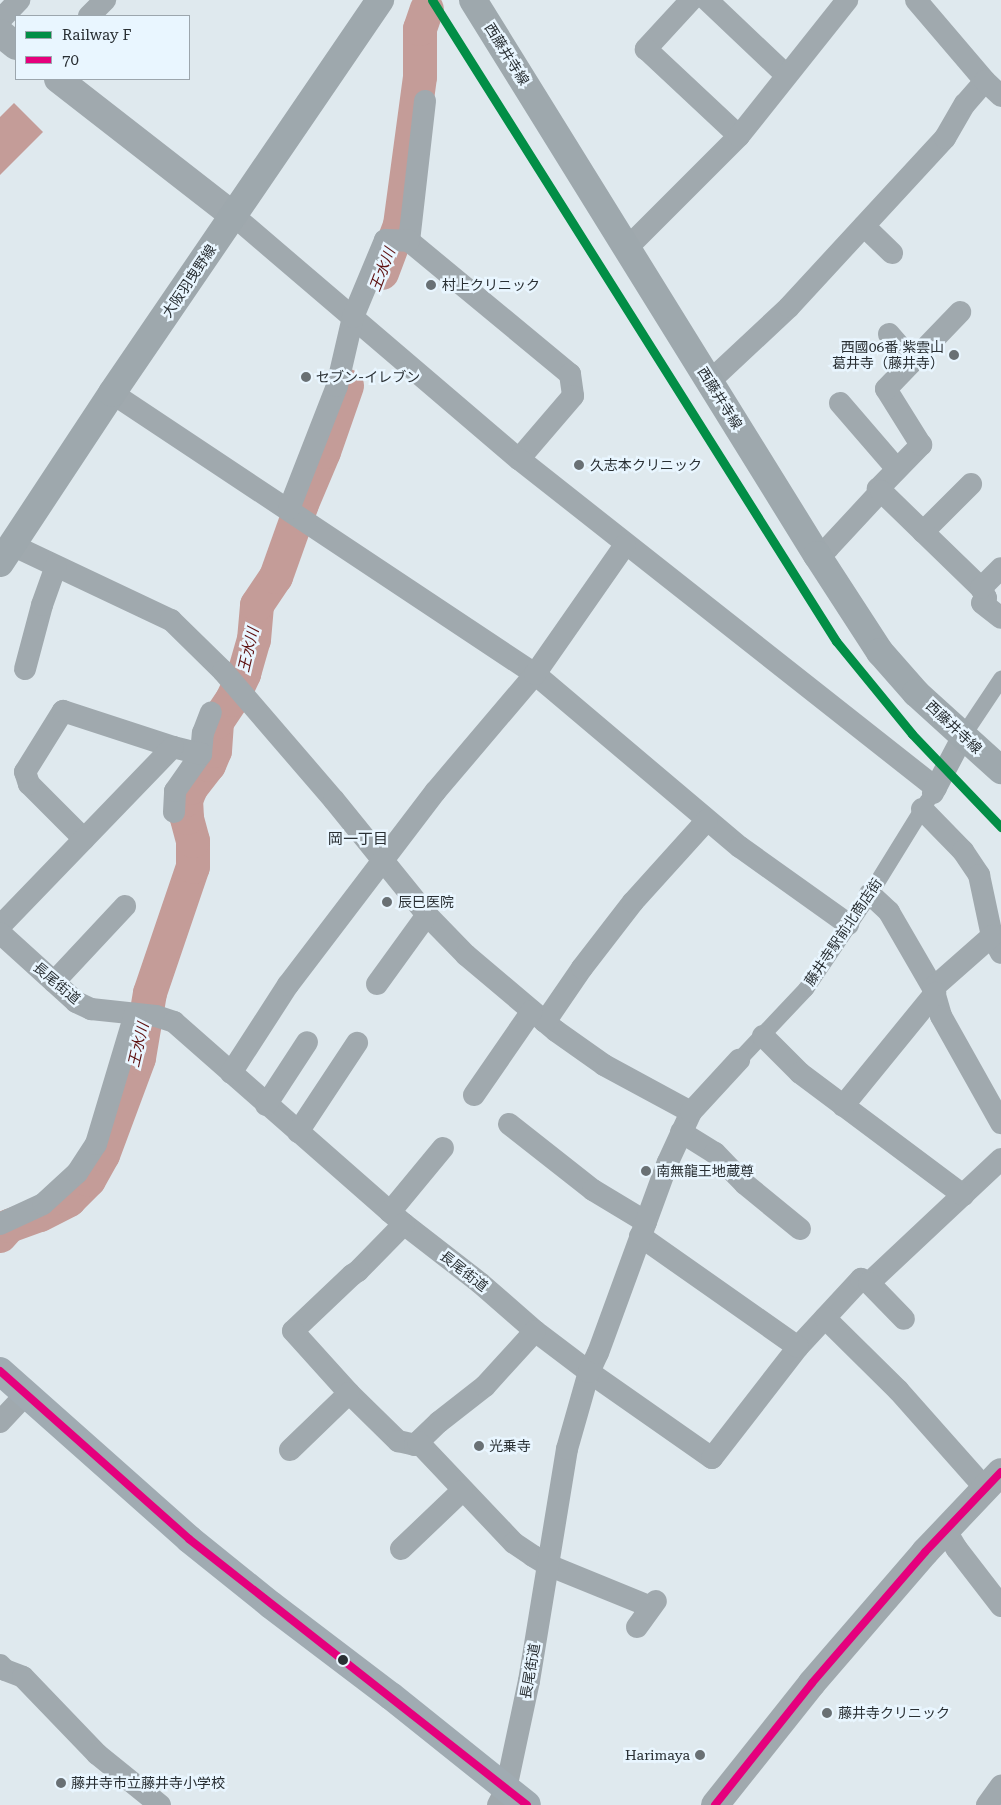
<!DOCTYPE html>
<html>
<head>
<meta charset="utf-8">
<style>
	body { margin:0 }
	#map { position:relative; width:1001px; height:1805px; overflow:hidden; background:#dfe9ee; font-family:"Roboto Serif","Noto Sans JP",serif }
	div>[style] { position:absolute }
	.water>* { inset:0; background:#c49c98 }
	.river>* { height:34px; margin:-17px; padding:0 17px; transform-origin:17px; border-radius:17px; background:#c49c98 }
	.pedestrian>* { height:16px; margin:-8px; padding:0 8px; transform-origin:8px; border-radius:8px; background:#a0a9ae }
	.minor>* { height:22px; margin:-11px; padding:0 11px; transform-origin:11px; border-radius:11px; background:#a0a9ae }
	.tertiary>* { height:28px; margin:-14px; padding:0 14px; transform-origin:14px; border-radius:14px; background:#a0a9ae }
	.secondary>* { height:28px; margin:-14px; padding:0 14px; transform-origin:14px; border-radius:14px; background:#9ea8ad }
	.primary>* { height:28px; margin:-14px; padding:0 14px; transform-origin:14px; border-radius:14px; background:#a0abb2 }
	.bus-1>* { height:8px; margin:-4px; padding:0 4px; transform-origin:4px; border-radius:4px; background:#e5007d }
	.rail-1>* { height:9px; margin:-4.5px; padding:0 4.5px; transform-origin:4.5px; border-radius:4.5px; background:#028e46 }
	.dots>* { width:14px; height:14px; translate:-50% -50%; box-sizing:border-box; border:2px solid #e9f6ff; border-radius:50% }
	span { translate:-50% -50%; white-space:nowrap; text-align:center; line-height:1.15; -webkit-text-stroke:5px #e9f6ff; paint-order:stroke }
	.street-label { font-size:14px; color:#292f33 }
	.poi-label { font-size:14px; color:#292f33 }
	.left { translate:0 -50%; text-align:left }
	.right { translate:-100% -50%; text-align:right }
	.water-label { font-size:15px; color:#5e1010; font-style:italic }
	.neighbourhood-label { font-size:15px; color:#292f33 }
	.legend { position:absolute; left:15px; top:15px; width:175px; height:65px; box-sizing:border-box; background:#e9f6ff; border:1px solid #9ca6ad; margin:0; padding:6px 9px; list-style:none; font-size:15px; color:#292f33 }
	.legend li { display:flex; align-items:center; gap:10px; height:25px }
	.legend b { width:25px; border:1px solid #9ca6ad }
</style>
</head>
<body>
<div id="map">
	<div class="water">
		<div style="clip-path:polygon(14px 103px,43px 132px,0 175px,0 117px)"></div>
	</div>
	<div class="river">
		<div style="left:382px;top:273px;width:51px;rotate:-69.4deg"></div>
		<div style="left:400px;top:225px;width:149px;rotate:-82.3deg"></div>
		<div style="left:420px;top:77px;width:48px;rotate:-90deg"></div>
		<div style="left:420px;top:29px;width:21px;rotate:-71deg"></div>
		<div style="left:0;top:1236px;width:13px;rotate:-48deg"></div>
		<div style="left:9px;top:1226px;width:33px;rotate:-20deg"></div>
		<div style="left:40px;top:1215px;width:33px;rotate:-27deg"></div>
		<div style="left:69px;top:1200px;width:28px;rotate:-45deg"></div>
		<div style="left:89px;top:1180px;width:29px;rotate:-61deg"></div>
		<div style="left:103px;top:1155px;width:103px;rotate:-69.6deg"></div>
		<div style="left:139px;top:1058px;width:66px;rotate:-80.4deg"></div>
		<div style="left:150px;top:993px;width:133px;rotate:-71.2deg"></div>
		<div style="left:193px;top:867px;width:26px;rotate:-90deg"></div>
		<div style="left:193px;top:841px;width:24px;rotate:-105deg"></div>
		<div style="left:187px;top:818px;width:18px;rotate:-93deg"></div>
		<div style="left:186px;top:800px;width:13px;rotate:-67deg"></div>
		<div style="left:191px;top:788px;width:29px;rotate:-52deg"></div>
		<div style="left:209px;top:765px;width:15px;rotate:-67deg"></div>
		<div style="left:215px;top:751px;width:29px;rotate:-86deg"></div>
		<div style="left:217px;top:722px;width:27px;rotate:-56deg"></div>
		<div style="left:232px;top:700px;width:29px;rotate:-65deg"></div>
		<div style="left:244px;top:674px;width:35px;rotate:-74deg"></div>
		<div style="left:254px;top:640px;width:35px;rotate:-85deg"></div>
		<div style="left:257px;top:605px;width:34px;rotate:-56deg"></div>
		<div style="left:276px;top:577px;width:77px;rotate:-70.4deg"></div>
		<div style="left:302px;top:504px;width:56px;rotate:-67.1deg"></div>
		<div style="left:324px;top:452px;width:70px;rotate:-70.8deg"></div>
	</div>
	<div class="pedestrian">
		<div style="left:963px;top:736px;width:69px;rotate:-56.3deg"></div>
		<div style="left:739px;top:1060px;width:98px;rotate:-46.7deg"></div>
		<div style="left:806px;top:989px;width:115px;rotate:-56deg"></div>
		<div style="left:870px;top:894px;width:110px;rotate:-58.3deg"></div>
	</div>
	<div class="minor">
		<div style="left:691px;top:0;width:67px;rotate:132.6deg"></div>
		<div style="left:646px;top:49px;width:127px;rotate:43.1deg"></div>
		<div style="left:707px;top:0;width:109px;rotate:43.5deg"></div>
		<div style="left:916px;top:0;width:106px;rotate:49.6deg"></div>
		<div style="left:89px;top:16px;width:23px;rotate:-45deg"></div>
		<div style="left:0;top:20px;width:28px;rotate:-46deg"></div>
		<div style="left:425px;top:101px;width:141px;rotate:96.5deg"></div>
		<div style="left:409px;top:241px;width:209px;rotate:39.6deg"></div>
		<div style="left:570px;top:374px;width:22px;rotate:82deg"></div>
		<div style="left:573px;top:396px;width:83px;rotate:130.6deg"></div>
		<div style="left:234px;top:216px;width:375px;rotate:40.5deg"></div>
		<div style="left:519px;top:459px;width:531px;rotate:38.27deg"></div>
		<div style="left:864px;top:226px;width:39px;rotate:44deg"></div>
		<div style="left:627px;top:248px;width:158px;rotate:-45deg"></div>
		<div style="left:739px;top:136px;width:174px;rotate:-51.5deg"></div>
		<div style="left:889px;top:334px;width:32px;rotate:49deg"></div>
		<div style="left:910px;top:358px;width:5px;rotate:79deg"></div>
		<div style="left:710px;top:381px;width:108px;rotate:-43.1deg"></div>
		<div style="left:789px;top:307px;width:230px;rotate:-47.3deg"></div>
		<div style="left:945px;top:138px;width:39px;rotate:-60deg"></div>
		<div style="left:965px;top:104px;width:30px;rotate:-49deg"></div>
		<div style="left:985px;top:81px;width:22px;rotate:43deg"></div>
		<div style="left:112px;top:393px;width:508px;rotate:33.6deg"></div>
		<div style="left:535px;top:674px;width:268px;rotate:40.2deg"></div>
		<div style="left:740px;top:847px;width:133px;rotate:35.5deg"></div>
		<div style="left:840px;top:403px;width:87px;rotate:49.2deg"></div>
		<div style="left:881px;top:491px;width:4px;rotate:-146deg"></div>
		<div style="left:878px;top:489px;width:62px;rotate:-45.7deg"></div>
		<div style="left:921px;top:445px;width:66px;rotate:-122deg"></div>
		<div style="left:886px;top:389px;width:107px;rotate:-46.1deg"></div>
		<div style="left:289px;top:509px;width:132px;rotate:-68.7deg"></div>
		<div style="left:337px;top:386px;width:71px;rotate:-76.9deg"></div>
		<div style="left:353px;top:317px;width:83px;rotate:-67.4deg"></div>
		<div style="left:385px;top:240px;width:24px;rotate:2deg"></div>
		<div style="left:923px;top:532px;width:68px;rotate:-45deg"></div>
		<div style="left:12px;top:545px;width:176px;rotate:25.3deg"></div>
		<div style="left:171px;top:620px;width:73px;rotate:44.4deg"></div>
		<div style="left:223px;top:671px;width:170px;rotate:49.3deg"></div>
		<div style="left:334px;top:800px;width:148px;rotate:51deg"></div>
		<div style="left:427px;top:915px;width:56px;rotate:45.7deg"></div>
		<div style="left:466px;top:955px;width:118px;rotate:40.2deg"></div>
		<div style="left:556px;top:1031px;width:59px;rotate:35.3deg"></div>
		<div style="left:604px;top:1065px;width:99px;rotate:28.4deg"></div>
		<div style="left:817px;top:555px;width:13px;rotate:-32deg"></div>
		<div style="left:828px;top:548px;width:78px;rotate:-47.1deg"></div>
		<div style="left:881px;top:491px;width:139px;rotate:44.1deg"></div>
		<div style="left:981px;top:588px;width:11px;rotate:63deg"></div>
		<div style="left:986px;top:598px;width:6px;rotate:129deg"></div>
		<div style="left:982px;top:603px;width:24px;rotate:38deg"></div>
		<div style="left:981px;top:588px;width:28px;rotate:-45deg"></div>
		<div style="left:25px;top:669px;width:66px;rotate:-75.1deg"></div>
		<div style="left:42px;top:605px;width:41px;rotate:-70.3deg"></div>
		<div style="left:933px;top:793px;width:64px;rotate:-62.2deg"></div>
		<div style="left:922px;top:809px;width:59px;rotate:45.7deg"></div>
		<div style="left:963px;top:851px;width:29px;rotate:56deg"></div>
		<div style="left:979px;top:875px;width:62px;rotate:78deg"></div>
		<div style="left:992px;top:936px;width:19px;rotate:62deg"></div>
		<div style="left:174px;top:812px;width:21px;rotate:-87deg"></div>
		<div style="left:175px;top:791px;width:45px;rotate:-54.9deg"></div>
		<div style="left:201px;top:754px;width:21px;rotate:-85deg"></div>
		<div style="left:203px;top:733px;width:22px;rotate:-69deg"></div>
		<div style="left:84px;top:839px;width:78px;rotate:-135deg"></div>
		<div style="left:29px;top:784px;width:13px;rotate:-108deg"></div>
		<div style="left:25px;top:772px;width:72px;rotate:-58.1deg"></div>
		<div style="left:63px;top:711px;width:116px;rotate:18.1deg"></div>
		<div style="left:173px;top:747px;width:29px;rotate:14deg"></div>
		<div style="left:870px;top:894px;width:26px;rotate:43deg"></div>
		<div style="left:889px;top:912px;width:88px;rotate:59.9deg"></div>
		<div style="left:933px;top:988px;width:29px;rotate:74deg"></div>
		<div style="left:941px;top:1016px;width:123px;rotate:60.7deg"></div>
		<div style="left:0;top:926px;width:249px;rotate:-46deg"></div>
		<div style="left:0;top:933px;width:103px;rotate:42.2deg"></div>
		<div style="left:76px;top:1002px;width:17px;rotate:25deg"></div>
		<div style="left:91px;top:1009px;width:65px;rotate:6.1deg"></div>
		<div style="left:156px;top:1016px;width:19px;rotate:18deg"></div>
		<div style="left:174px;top:1022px;width:306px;rotate:41.3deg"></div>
		<div style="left:404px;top:1224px;width:96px;rotate:37.8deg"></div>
		<div style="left:480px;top:1283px;width:73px;rotate:41.1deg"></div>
		<div style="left:535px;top:1331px;width:68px;rotate:37.2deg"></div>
		<div style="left:589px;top:1372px;width:150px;rotate:35deg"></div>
		<div style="left:712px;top:1458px;width:140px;rotate:-52.2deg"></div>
		<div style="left:798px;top:1347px;width:93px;rotate:-47.2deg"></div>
		<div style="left:861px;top:1279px;width:9px;rotate:27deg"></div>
		<div style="left:869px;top:1283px;width:181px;rotate:-43.2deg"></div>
		<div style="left:54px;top:982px;width:104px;rotate:-46.9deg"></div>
		<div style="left:377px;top:984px;width:85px;rotate:-54.1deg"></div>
		<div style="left:933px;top:988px;width:79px;rotate:-41.4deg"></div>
		<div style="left:545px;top:1022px;width:65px;rotate:-55.6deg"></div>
		<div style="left:582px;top:968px;width:83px;rotate:-52.3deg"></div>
		<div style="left:633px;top:902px;width:110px;rotate:-47.9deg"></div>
		<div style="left:763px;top:1036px;width:52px;rotate:45deg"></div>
		<div style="left:800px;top:1073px;width:204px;rotate:36.8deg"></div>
		<div style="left:231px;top:1073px;width:105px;rotate:-57.1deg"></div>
		<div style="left:288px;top:985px;width:243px;rotate:-52.7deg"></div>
		<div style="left:435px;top:792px;width:155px;rotate:-49.7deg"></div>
		<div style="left:535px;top:674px;width:157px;rotate:-55.1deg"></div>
		<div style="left:474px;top:1095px;width:102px;rotate:-55.4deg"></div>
		<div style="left:266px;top:1105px;width:75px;rotate:-56.9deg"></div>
		<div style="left:843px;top:1106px;width:146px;rotate:-50.8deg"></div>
		<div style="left:509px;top:1124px;width:107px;rotate:38.2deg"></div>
		<div style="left:593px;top:1190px;width:62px;rotate:31.1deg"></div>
		<div style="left:298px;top:1132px;width:107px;rotate:-56.5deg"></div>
		<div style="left:681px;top:1132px;width:40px;rotate:32deg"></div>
		<div style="left:715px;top:1153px;width:43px;rotate:45.9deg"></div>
		<div style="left:745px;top:1184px;width:71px;rotate:39.3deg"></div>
		<div style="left:390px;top:1212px;width:83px;rotate:-50.4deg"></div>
		<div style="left:0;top:1224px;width:47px;rotate:-24.9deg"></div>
		<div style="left:43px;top:1204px;width:46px;rotate:-42.4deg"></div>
		<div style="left:77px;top:1173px;width:35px;rotate:-57deg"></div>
		<div style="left:96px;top:1144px;width:136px;rotate:-73.3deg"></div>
		<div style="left:404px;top:1224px;width:66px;rotate:134.4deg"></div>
		<div style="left:358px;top:1271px;width:7px;rotate:146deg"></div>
		<div style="left:352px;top:1275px;width:81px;rotate:136.5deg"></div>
		<div style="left:293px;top:1331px;width:84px;rotate:47.9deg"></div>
		<div style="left:349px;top:1393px;width:69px;rotate:44.4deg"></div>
		<div style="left:398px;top:1441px;width:17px;rotate:13deg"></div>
		<div style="left:415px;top:1445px;width:33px;rotate:-44deg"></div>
		<div style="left:439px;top:1422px;width:58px;rotate:-38deg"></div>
		<div style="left:485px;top:1386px;width:74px;rotate:-47.7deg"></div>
		<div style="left:640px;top:1236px;width:193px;rotate:35.1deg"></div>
		<div style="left:869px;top:1283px;width:50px;rotate:45.8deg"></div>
		<div style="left:825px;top:1318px;width:103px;rotate:44.6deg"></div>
		<div style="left:898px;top:1390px;width:131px;rotate:48.4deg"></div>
		<div style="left:0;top:1422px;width:38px;rotate:-47deg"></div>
		<div style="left:418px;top:1442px;width:139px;rotate:46.5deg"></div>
		<div style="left:514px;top:1543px;width:23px;rotate:34deg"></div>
		<div style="left:533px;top:1556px;width:17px;rotate:31deg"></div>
		<div style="left:548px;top:1565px;width:111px;rotate:22.2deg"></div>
		<div style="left:290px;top:1450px;width:82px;rotate:-44deg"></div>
		<div style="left:946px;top:1531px;width:21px;rotate:59deg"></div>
		<div style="left:957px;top:1549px;width:72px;rotate:52.3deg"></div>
		<div style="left:401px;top:1549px;width:84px;rotate:-43.6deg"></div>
		<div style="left:637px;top:1627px;width:32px;rotate:-54deg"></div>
		<div style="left:0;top:1665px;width:7px;rotate:45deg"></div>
		<div style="left:5px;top:1670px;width:19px;rotate:21deg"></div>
		<div style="left:23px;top:1677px;width:107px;rotate:46.1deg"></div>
		<div style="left:97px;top:1754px;width:81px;rotate:39deg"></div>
		<div style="left:498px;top:1805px;width:18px;rotate:-63deg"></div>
		<div style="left:506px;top:1789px;width:110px;rotate:-78deg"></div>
		<div style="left:529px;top:1681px;width:235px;rotate:-80.7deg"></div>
		<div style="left:567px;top:1449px;width:80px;rotate:-74.1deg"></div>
		<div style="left:589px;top:1372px;width:21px;rotate:-65deg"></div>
		<div style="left:598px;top:1353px;width:203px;rotate:-69.9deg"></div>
		<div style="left:668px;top:1162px;width:55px;rotate:-65.3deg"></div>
		<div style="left:691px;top:1112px;width:71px;rotate:-47.3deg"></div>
		<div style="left:987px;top:1805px;width:24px;rotate:-54deg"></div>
	</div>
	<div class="tertiary">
		<div style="left:0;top:33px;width:21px;rotate:39deg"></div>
		<div style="left:58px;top:79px;width:223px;rotate:37.9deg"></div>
		<div style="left:715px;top:1805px;width:156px;rotate:-51.5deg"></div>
		<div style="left:812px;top:1683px;width:173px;rotate:-49.2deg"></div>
		<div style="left:925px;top:1552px;width:110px;rotate:-46.5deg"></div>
	</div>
	<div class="secondary">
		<div style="left:473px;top:0;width:653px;rotate:58.21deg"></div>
		<div style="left:817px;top:555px;width:116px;rotate:57deg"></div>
		<div style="left:880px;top:652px;width:55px;rotate:48.7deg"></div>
		<div style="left:916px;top:693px;width:115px;rotate:42.2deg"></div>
		<div style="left:0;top:563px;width:204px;rotate:-56.6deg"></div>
		<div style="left:112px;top:393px;width:476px;rotate:-55.7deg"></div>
	</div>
	<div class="primary">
		<div style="left:0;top:1371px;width:253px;rotate:41.6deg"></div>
		<div style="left:189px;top:1539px;width:105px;rotate:38.8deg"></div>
		<div style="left:271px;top:1605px;width:151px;rotate:37.2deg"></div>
		<div style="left:391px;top:1696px;width:174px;rotate:38.7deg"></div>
	</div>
	<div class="bus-1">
		<div style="left:0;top:1371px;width:253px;rotate:41.6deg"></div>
		<div style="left:189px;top:1539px;width:430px;rotate:38.2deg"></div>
		<div style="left:715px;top:1805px;width:156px;rotate:-51.5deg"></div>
		<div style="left:812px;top:1683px;width:173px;rotate:-49.2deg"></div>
		<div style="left:925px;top:1552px;width:110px;rotate:-46.5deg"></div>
	</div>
	<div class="rail-1">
		<div style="left:432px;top:0;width:758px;rotate:57.78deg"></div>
		<div style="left:836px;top:641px;width:120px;rotate:50.7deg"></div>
		<div style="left:912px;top:734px;width:129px;rotate:46.3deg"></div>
	</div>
	<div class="dots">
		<div style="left:431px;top:285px;background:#697074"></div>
		<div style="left:954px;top:355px;background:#697074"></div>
		<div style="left:306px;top:377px;background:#697074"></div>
		<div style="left:579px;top:465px;background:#697074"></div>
		<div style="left:387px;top:902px;background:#697074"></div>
		<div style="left:646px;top:1171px;background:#697074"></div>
		<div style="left:479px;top:1446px;background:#697074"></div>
		<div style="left:343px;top:1660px;background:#292f33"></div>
		<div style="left:827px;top:1713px;background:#697074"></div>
		<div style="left:700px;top:1755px;background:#697074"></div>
		<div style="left:61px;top:1783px;background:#697074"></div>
	</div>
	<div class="street-label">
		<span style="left:507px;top:54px;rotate:58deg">西藤井寺線</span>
		<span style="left:189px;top:281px;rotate:-56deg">大阪羽曳野線</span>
		<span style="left:720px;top:398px;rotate:58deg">西藤井寺線</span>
		<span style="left:954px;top:727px;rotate:43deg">西藤井寺線</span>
		<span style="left:843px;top:932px;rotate:-56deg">藤井寺駅前北商店街</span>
		<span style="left:57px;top:983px;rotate:40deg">長尾街道</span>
		<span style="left:464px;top:1271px;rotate:38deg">長尾街道</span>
		<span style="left:530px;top:1671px;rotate:-80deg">長尾街道</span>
	</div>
	<div class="poi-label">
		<span class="left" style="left:442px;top:285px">村上クリニック</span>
		<span class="right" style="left:944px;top:355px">西國06番 紫雲山<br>葛井寺（藤井寺）</span>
		<span class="left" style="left:316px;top:377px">セブン-イレブン</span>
		<span class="left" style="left:590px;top:465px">久志本クリニック</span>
		<span class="left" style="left:398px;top:902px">辰巳医院</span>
		<span class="left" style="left:656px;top:1171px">南無龍王地蔵尊</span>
		<span class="left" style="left:489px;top:1446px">光乗寺</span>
		<span class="left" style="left:838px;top:1713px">藤井寺クリニック</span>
		<span class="right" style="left:690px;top:1755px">Harimaya</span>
		<span class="left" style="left:71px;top:1783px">藤井寺市立藤井寺小学校</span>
	</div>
	<div class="water-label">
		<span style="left:383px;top:270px;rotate:-69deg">王水川</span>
		<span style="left:249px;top:650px;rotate:-77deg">王水川</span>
		<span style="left:139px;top:1045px;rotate:-77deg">王水川</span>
	</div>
	<div class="neighbourhood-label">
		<span style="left:358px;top:840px">岡一丁目</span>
	</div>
	<ul class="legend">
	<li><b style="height:6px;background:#028e46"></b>Railway F</li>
	<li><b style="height:6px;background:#e5007d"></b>70</li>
	</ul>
</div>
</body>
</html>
